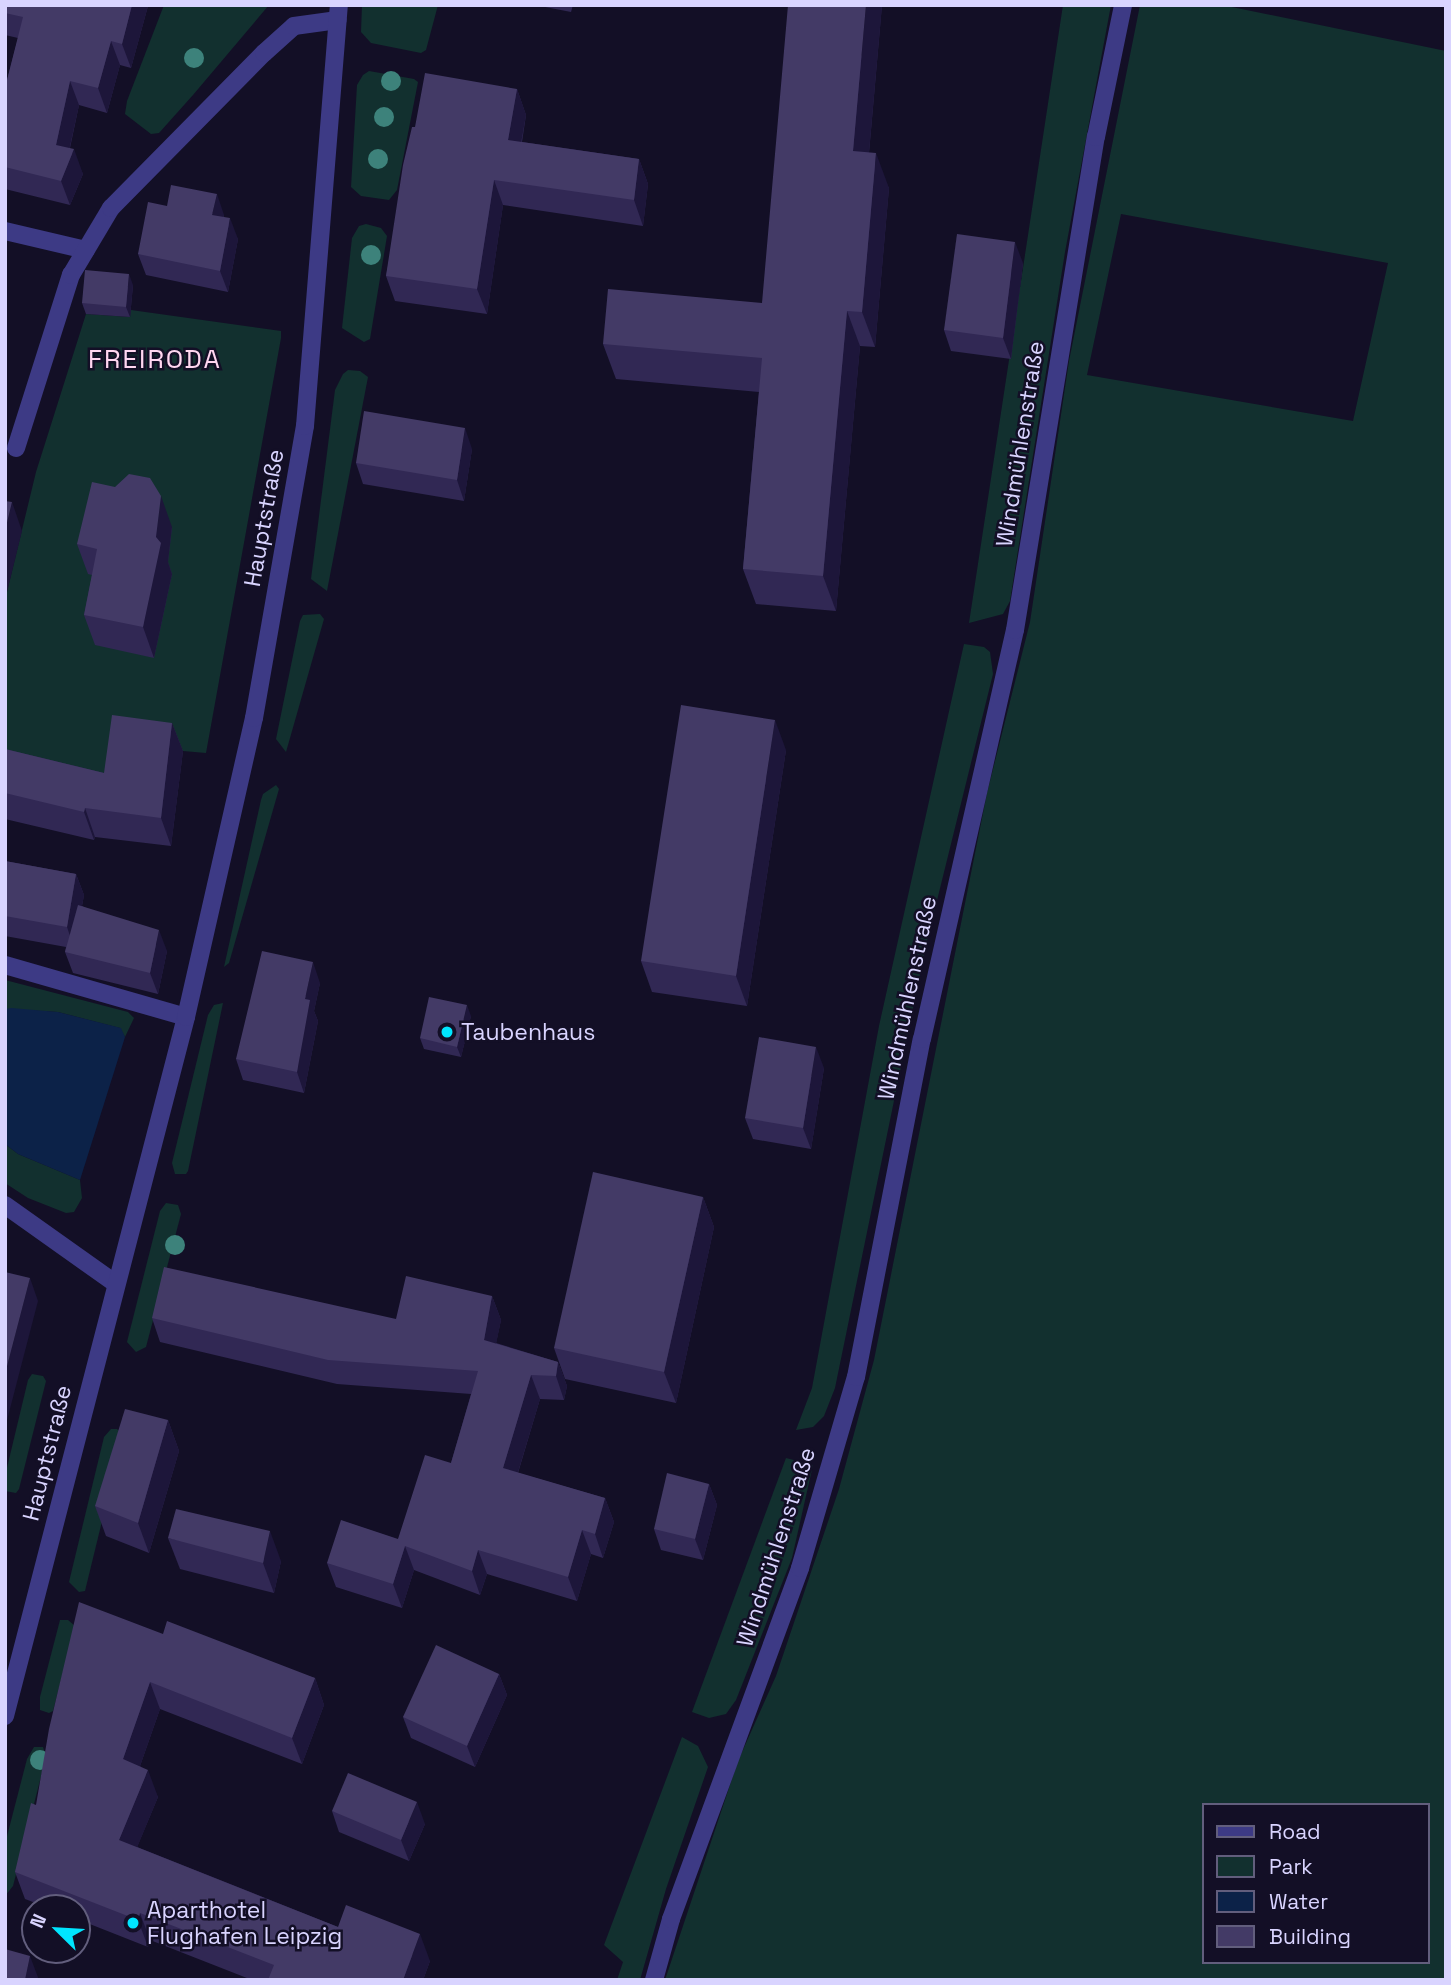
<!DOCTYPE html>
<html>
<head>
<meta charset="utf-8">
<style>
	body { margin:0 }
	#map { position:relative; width:1451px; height:1985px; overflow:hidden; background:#130f26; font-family:"Space Grotesk",sans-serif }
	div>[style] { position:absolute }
	.green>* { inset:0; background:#12302f }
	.water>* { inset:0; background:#0c2248 }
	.minor>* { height:18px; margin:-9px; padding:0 9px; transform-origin:9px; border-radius:9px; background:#3d3a85 }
	.trees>* { width:20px; height:20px; margin:-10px; border-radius:50%; background:#3d827b }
	.wall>* { inset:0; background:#312854 }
	.shaded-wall>* { inset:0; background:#1d163a }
	.building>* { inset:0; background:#433a66 }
	.dots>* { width:19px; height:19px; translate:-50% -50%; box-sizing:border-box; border:4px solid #130f26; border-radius:50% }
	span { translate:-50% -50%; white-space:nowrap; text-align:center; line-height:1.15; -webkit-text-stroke:5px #130f26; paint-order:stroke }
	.street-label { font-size:23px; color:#d9d4ff }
	.poi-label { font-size:23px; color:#d9d4ff }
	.left { translate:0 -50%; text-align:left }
	.quarter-label { font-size:26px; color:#ffd6f0; letter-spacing:2px }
	.frame { position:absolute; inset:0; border:7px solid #d9d4ff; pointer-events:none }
	.legend { position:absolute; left:1202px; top:1803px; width:228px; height:161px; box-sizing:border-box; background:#130f26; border:2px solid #625e7d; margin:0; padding:9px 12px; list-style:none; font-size:21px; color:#d9d4ff }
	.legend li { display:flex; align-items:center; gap:14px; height:35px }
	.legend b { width:35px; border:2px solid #625e7d }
	.north { position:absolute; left:21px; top:1894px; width:70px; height:70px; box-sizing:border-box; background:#130f26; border:2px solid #625e7d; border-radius:50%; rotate:294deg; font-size:19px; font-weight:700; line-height:28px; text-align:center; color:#d9d4ff }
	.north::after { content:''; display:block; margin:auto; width:24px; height:32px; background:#00e5ff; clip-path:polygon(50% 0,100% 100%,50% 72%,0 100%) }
</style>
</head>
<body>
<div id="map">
	<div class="green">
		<div style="clip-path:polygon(164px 5px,269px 5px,193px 95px,159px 133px,151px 134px,125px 114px,127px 101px)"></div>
		<div style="clip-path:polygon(362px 5px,438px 5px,426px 50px,421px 53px,371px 43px,361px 32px)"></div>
		<div style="clip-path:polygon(1063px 5px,1111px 5px,1065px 252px,1010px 601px,1003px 614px,969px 623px)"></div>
		<div style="clip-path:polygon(evenodd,1140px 5px,1222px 5px,1446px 51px,1446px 1980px,665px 1980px,738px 1761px,776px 1676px,839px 1489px,874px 1360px,987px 793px,1030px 622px,1069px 361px,1140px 5px,1121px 214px,1388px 263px,1353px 421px,1087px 375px,1121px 214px,1140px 5px,1204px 1805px,1428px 1805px,1428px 1962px,1204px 1962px,1204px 1805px)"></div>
		<div style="clip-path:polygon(369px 71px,414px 79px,418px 82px,397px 190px,389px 200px,361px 196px,351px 187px,357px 85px,363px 75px)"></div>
		<div style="clip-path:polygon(366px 224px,381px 228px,387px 236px,370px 339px,364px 342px,342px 328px,352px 238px,359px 226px)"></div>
		<div style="clip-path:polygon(131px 310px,281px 331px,281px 338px,206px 753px,183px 751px,115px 801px,5px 775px,5px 600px,36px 472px,86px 314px,130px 317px)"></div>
		<div style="clip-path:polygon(348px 370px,360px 371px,368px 377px,327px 591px,311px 579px,335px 390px,343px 374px)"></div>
		<div style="clip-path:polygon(320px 614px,324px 619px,286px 752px,276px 739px,300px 621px,303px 615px)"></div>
		<div style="clip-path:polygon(964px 644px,984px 647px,990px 652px,993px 674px,926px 945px,835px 1388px,824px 1416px,813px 1427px,796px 1430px,812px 1388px,879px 1026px)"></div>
		<div style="clip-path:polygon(276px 785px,279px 789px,229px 963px,224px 967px,261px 800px,263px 794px)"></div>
		<div style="clip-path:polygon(5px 980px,128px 1012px,134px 1018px,125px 1037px,120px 1028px,58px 1012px,5px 1009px)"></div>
		<div style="clip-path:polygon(223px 1003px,188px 1171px,186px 1174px,175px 1174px,172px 1163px,208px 1015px,214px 1005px)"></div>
		<div style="clip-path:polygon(5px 1144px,18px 1154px,80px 1180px,82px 1198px,74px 1212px,66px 1213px,28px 1198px,5px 1183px)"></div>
		<div style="clip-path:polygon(166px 1203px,178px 1205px,181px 1214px,146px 1347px,136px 1352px,127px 1342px,160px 1211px)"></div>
		<div style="clip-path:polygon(32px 1374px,43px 1376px,46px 1381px,19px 1489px,16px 1493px,5px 1491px,5px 1476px,28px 1380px)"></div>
		<div style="clip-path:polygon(111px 1429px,117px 1429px,123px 1435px,85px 1591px,79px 1592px,69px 1582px,104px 1437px)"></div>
		<div style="clip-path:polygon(786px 1458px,813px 1465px,792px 1558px,736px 1700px,726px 1714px,709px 1718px,692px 1712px)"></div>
		<div style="clip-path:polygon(60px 1620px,68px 1620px,75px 1626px,53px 1711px,49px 1713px,40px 1710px,40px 1697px)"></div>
		<div style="clip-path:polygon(682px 1737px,698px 1746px,708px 1767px,666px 1889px,640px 1980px,617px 1980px,623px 1962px,604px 1945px)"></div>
		<div style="clip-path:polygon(34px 1747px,43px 1747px,46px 1757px,13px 1886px,5px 1896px,5px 1844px,27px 1759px)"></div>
	</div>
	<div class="water">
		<div style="clip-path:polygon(11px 1008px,58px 1012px,121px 1028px,125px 1037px,80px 1180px,18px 1154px,5px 1144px,5px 1009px)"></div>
	</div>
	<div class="minor">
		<div style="left:5px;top:231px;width:83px;rotate:13.2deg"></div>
		<div style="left:16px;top:448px;width:182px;rotate:-72.4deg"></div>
		<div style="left:71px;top:275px;width:78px;rotate:-59.2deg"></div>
		<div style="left:111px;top:208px;width:218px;rotate:-45.4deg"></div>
		<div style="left:264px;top:53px;width:40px;rotate:-42deg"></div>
		<div style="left:294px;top:26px;width:44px;rotate:-7.8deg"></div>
		<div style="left:5px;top:965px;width:188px;rotate:16deg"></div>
		<div style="left:5px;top:1205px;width:136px;rotate:35.4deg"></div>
		<div style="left:5px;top:1716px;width:722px;rotate:-75.48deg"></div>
		<div style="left:186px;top:1017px;width:307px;rotate:-77.2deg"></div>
		<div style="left:254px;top:718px;width:296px;rotate:-80.1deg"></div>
		<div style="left:305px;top:426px;width:422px;rotate:-85.4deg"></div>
		<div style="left:654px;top:1980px;width:63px;rotate:-74.4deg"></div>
		<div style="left:671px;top:1919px;width:374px;rotate:-69.8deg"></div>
		<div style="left:800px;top:1568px;width:199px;rotate:-73.7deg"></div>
		<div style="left:856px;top:1377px;width:344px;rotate:-79deg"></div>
		<div style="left:922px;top:1039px;width:419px;rotate:-77.2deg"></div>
		<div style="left:1015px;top:630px;width:500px;rotate:-80.7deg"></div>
		<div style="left:1096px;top:137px;width:135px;rotate:-78.4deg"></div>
	</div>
	<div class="trees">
		<div style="left:194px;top:58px"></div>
		<div style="left:391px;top:81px"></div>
		<div style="left:384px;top:117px"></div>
		<div style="left:378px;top:159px"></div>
		<div style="left:371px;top:255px"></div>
		<div style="left:175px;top:1245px"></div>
		<div style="left:40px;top:1760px"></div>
	</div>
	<div class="wall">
		<div style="clip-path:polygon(5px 5px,147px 5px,148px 6px,131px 68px,120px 65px,107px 113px,79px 105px,70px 148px,83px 174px,70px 205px,5px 189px,5px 88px,18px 38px,5px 35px)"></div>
		<div style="clip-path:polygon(535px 5px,573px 5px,571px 12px)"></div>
		<div style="clip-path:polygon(882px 5px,869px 153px,889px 188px,875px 347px,860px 346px,836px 611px,756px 604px,743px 569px,759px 392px,616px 379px,603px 344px,762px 303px)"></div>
		<div style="clip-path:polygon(517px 89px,526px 115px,522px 142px,639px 159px,648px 184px,643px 226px,503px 205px,487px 314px,395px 301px,386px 276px,415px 127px)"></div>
		<div style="clip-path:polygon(167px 206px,224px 215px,224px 217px,238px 239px,228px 292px,146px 275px,138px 254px)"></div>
		<div style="clip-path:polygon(1023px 263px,1011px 359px,951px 351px,944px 330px)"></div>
		<div style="clip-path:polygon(133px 285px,130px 317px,86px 314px,82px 303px)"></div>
		<div style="clip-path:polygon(472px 449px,464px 501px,363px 484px,356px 463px)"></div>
		<div style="clip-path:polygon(172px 527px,168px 562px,172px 574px,154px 658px,95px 645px,84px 615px,92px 575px,88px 574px,77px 544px)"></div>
		<div style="clip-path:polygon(172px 723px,183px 751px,171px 846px,95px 837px,94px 840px,5px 819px,5px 749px,104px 773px)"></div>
		<div style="clip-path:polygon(786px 750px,747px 1006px,652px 992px,641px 961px)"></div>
		<div style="clip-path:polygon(5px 861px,76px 874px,84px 895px,82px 906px,167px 951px,158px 994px,73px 973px,65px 952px,66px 947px,5px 936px)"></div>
		<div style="clip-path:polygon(320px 983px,314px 1011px,318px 1021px,304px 1093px,243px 1080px,236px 1059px)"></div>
		<div style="clip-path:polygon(471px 1016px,461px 1057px,424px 1049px,420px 1038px)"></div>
		<div style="clip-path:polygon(824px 1068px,811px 1149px,753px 1139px,745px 1118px)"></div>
		<div style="clip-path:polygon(703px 1197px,714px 1227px,676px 1403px,565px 1379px,554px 1348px)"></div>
		<div style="clip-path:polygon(492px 1296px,501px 1320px,496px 1343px,558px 1362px,567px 1386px,564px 1400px,540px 1399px,518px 1473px,605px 1498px,614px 1522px,603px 1558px,591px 1554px,577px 1601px,487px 1574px,480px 1595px,414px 1570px,402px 1608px,336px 1587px,327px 1563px,398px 1539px,451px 1463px,471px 1394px,337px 1384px,160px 1342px,152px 1318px,396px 1319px)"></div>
		<div style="clip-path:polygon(168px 1420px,179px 1451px,149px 1553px,106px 1536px,95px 1506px)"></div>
		<div style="clip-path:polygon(709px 1484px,717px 1505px,703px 1560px,661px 1550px,654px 1529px)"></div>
		<div style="clip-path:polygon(168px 1538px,281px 1561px,274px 1593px,180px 1569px)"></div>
		<div style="clip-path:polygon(163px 1634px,315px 1678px,324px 1705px,302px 1764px,160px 1709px,140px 1766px,158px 1797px,137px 1847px,338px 1927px,430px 1961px,423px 1980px,252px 1980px,150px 1940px,148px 1947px,77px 1919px,77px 1908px,49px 1908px,25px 1899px,15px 1872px,36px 1805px)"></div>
		<div style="clip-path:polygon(499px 1674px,507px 1695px,475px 1767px,411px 1738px,403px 1717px)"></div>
		<div style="clip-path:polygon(332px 1811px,425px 1824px,409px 1861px,339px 1832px)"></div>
	</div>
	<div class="shaded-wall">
		<div style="clip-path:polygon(132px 5px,147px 5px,148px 6px,131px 68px,122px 44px)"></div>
		<div style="clip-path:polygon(866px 5px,882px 5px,866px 186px,853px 151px)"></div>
		<div style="clip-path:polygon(111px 41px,120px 65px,107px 113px,98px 88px)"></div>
		<div style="clip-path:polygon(70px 81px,79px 105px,65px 169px,56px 145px)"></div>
		<div style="clip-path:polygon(517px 89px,526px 115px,517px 166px,508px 140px)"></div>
		<div style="clip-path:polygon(74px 149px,83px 174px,70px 205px,61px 181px)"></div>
		<div style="clip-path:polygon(876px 153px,889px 188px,875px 347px,862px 312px)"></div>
		<div style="clip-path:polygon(639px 159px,648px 184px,643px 226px,634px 200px)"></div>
		<div style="clip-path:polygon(494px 180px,503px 205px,487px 314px,477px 289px)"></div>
		<div style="clip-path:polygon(217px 194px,224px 215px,220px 236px,212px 215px)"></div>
		<div style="clip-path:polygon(230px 218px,238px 239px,228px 292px,220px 271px)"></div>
		<div style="clip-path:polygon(1015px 242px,1023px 263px,1011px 359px,1003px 338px)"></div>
		<div style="clip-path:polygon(129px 274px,133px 285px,130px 317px,126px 307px)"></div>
		<div style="clip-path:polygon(847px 311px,860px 346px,836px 611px,823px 576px)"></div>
		<div style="clip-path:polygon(465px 428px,472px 449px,464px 501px,457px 480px)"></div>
		<div style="clip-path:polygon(161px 496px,172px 527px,168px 562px,172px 574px,154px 658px,143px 627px)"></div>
		<div style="clip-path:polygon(12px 502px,22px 531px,5px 600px,5px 531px)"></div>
		<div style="clip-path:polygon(775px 720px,786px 750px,747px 1006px,736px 976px)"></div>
		<div style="clip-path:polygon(172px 723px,183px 751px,171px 846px,161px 818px)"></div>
		<div style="clip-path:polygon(85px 808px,95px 837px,94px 840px,84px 812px)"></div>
		<div style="clip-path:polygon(76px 874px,84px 895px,74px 948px,67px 927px)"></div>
		<div style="clip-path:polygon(159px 930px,167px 951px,158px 994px,150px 973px)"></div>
		<div style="clip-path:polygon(313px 962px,320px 983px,314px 1011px,318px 1021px,304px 1093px,297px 1072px,305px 999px)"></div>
		<div style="clip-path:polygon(467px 1005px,471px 1016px,461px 1057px,457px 1047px)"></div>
		<div style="clip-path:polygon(816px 1047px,824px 1068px,811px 1149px,803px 1128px)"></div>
		<div style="clip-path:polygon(703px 1197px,714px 1227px,676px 1403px,664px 1372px)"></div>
		<div style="clip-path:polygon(30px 1278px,38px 1301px,5px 1428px,5px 1374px)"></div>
		<div style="clip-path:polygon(492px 1296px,501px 1320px,492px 1364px,484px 1340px)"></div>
		<div style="clip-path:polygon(558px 1362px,567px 1386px,564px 1400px,556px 1376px)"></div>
		<div style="clip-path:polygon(531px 1375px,540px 1399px,512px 1492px,503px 1468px)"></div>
		<div style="clip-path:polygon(168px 1420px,179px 1451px,149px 1553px,138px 1523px)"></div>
		<div style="clip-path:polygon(709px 1484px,717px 1505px,703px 1560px,695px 1539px)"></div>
		<div style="clip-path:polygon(605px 1498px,614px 1522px,603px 1558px,595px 1534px)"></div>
		<div style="clip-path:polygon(582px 1530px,591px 1554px,577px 1601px,568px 1577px)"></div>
		<div style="clip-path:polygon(270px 1531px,281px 1561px,274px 1593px,263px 1563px)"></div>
		<div style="clip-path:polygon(405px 1546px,414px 1570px,402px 1608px,393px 1584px)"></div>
		<div style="clip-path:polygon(478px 1550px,487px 1574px,480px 1595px,472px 1571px)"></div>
		<div style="clip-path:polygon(499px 1674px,507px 1695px,475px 1767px,467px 1746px)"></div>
		<div style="clip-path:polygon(315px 1678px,324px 1705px,302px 1764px,292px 1738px)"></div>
		<div style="clip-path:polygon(150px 1682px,160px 1709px,133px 1786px,123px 1759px)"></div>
		<div style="clip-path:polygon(148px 1770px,158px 1797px,129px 1867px,119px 1840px)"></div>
		<div style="clip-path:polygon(417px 1802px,425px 1824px,409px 1861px,401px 1840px)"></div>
		<div style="clip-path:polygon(140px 1913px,150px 1940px,148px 1947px,138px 1920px)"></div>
		<div style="clip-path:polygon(420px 1934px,430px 1961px,423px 1980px,403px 1980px)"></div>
		<div style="clip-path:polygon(30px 1956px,39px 1980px,25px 1980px)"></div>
	</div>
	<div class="building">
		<div style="clip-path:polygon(5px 5px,132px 5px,122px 44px,111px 41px,98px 88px,70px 81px,56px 145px,74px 149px,61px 181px,5px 167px,5px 88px,23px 17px,5px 13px)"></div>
		<div style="clip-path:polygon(788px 5px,866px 5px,853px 151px,876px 153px,862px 312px,847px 311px,823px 576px,743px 569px,762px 358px,603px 344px,608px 289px,762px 303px)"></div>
		<div style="clip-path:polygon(425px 73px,517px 89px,508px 140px,639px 159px,634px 200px,494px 180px,477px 289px,386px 276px,403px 165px,412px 127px,415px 127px)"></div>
		<div style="clip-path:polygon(171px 185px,217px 194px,212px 215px,230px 218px,220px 271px,138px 254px,148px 202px,167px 206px)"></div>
		<div style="clip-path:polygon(957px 234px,1015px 242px,1003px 338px,944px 330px)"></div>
		<div style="clip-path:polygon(85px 270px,129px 274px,126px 307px,82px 303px)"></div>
		<div style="clip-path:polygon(364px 411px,465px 428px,457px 480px,356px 463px)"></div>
		<div style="clip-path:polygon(129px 474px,150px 478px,161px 496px,156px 537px,161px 543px,143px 627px,84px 615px,97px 549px,77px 544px,92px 482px,115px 487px)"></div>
		<div style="clip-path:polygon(5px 501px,12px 502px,5px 531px)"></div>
		<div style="clip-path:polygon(681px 705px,775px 720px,736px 976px,641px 961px)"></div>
		<div style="clip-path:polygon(112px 715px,172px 723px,161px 818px,85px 808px,84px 812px,5px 793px,5px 749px,104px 773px)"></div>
		<div style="clip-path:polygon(5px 861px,76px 874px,67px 927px,5px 916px)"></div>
		<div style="clip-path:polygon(78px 905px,159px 930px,150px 973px,65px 952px)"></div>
		<div style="clip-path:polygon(262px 951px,313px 962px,305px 999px,310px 1000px,297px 1072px,236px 1059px)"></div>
		<div style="clip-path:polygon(429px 997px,467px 1005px,457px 1047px,420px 1038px)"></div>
		<div style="clip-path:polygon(759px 1037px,816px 1047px,803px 1128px,745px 1118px)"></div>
		<div style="clip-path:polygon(593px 1172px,703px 1197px,664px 1372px,554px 1348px)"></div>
		<div style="clip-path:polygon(164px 1267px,396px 1319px,406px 1276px,492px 1296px,484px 1340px,558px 1362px,556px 1376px,531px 1375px,503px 1468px,605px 1498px,595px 1534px,582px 1530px,568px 1577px,478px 1550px,472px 1571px,405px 1546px,393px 1584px,327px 1563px,341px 1520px,398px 1539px,425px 1455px,451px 1463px,478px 1371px,328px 1360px,152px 1318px)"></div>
		<div style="clip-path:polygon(5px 1272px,30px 1278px,5px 1374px)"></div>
		<div style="clip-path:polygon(125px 1409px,168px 1420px,138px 1523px,95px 1506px)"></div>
		<div style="clip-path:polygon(667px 1473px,709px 1484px,695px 1539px,654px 1529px)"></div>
		<div style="clip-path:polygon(176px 1509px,270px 1531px,263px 1563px,168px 1538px)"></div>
		<div style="clip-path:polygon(79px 1602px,163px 1634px,167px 1621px,315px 1678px,292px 1738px,150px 1682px,123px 1759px,148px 1770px,119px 1840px,338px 1927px,346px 1905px,420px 1934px,403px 1980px,268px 1980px,274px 1965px,140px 1913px,138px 1920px,15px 1872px,31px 1803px,36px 1805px,49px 1729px)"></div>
		<div style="clip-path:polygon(436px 1645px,499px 1674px,467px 1746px,403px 1717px)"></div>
		<div style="clip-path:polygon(348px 1773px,417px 1802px,401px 1840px,332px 1811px)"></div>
		<div style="clip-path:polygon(5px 1949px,30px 1956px,25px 1980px,5px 1980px)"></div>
	</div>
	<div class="dots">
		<div style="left:447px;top:1032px;background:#00e5ff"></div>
		<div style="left:133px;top:1923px;background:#00e5ff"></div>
	</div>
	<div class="street-label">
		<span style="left:1020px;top:444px;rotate:-81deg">Windmühlenstraße</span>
		<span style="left:264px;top:518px;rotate:-80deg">Hauptstraße</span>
		<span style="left:907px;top:998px;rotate:-78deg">Windmühlenstraße</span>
		<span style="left:47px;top:1453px;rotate:-76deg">Hauptstraße</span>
		<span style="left:776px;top:1547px;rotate:-72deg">Windmühlenstraße</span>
	</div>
	<div class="poi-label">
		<span class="left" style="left:461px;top:1032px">Taubenhaus</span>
		<span class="left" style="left:147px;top:1923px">Aparthotel<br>Flughafen Leipzig</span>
	</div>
	<div class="quarter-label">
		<span style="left:155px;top:360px">FREIRODA</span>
	</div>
	<div class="frame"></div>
	<ul class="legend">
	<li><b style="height:9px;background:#3d3a85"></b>Road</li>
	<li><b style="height:19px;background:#12302f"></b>Park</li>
	<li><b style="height:19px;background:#0c2248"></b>Water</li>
	<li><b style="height:19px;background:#433a66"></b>Building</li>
	</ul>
	<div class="north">N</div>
</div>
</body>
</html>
